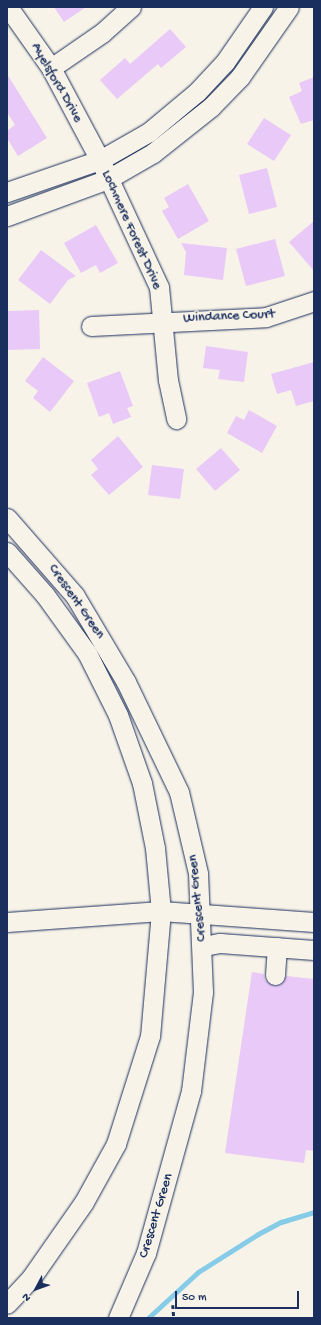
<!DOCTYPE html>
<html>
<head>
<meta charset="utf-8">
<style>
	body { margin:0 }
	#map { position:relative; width:321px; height:1325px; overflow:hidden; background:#f7f3e8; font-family:"Gochi Hand",sans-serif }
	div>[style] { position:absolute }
	.stream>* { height:5px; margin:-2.5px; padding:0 2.5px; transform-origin:2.5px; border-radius:2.5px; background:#86cbe7 }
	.building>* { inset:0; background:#e9c9f7 }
	.path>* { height:2.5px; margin-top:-1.25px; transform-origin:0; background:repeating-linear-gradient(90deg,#1b2f5e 0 4px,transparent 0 7px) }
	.roads { filter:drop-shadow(0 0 1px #1b2f5e) drop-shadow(0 0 1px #1b2f5e) }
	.minor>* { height:19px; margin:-9.5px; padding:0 9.5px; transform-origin:9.5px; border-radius:9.5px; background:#f7f3e8 }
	span { translate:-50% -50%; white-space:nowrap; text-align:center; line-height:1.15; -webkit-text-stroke:3px #f7f3e8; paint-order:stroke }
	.street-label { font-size:14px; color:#1b2f5e }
	.frame { position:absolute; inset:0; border:8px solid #1b2f5e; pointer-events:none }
	.north { position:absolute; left:16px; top:1269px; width:40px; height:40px; -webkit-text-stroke:3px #f7f3e8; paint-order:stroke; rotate:229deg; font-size:11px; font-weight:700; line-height:16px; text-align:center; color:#1b2f5e }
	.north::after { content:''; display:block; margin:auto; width:14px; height:18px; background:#1b2f5e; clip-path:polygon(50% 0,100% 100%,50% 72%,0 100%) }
	.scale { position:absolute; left:175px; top:1291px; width:124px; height:18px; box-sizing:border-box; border:2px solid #1b2f5e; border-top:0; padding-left:5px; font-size:12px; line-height:14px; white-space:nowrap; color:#1b2f5e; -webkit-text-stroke:3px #f7f3e8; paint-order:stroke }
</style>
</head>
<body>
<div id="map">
	<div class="stream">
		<div style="left:148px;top:1318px;width:68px;rotate:-42.6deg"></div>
		<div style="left:198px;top:1272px;width:71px;rotate:-32.3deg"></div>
		<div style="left:258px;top:1234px;width:26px;rotate:-28deg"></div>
		<div style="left:281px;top:1222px;width:34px;rotate:-17deg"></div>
	</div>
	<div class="building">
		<div style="clip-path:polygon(54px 7px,86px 7px,64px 22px)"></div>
		<div style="clip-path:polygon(170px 29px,186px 47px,161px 68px,158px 64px,117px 99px,100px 80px,125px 58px,130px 64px)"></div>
		<div style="clip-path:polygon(7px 74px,47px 138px,18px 156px,7px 138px,7px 131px,15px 125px,7px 112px)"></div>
		<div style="clip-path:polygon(314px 77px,314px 120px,301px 124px,289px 97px,302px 91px,299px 83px)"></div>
		<div style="clip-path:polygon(264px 118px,291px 135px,274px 161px,247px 144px)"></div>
		<div style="clip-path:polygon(267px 168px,277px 207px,249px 214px,239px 175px)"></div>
		<div style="clip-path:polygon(188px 184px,209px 221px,178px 239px,162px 211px,169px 207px,164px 198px)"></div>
		<div style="clip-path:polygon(314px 221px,314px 271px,289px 242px)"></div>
		<div style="clip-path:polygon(96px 225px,118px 263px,100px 273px,96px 265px,81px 273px,64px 243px)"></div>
		<div style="clip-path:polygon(275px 239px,285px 276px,246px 286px,236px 249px)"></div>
		<div style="clip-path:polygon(181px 243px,227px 248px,223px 280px,184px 275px,186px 252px)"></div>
		<div style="clip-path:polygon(41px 250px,76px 276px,68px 280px,50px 304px,18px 280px)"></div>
		<div style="clip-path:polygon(39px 310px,40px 349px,7px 350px,7px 311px)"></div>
		<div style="clip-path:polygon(206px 346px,248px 352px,244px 382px,218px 379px,220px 370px,203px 368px)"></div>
		<div style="clip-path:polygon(43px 357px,74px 381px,50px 412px,33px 398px,38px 391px,25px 381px)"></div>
		<div style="clip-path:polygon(314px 362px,314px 401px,296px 406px,291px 390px,277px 394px,271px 374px)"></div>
		<div style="clip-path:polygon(120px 371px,133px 406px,127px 408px,131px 417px,113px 424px,109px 413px,99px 417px,87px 383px)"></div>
		<div style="clip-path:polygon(249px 410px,277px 426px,262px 453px,227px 433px,236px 416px,244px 420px)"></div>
		<div style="clip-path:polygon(118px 436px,143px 467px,109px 495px,91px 475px,98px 469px,91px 460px)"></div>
		<div style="clip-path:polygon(221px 448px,240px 470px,215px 491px,196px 469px)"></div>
		<div style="clip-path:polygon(152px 465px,184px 469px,180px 499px,148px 495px)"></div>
		<div style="clip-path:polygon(252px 972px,264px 974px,265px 980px,274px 986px,280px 985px,286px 976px,314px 979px,314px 1151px,306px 1150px,304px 1163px,225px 1153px)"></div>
	</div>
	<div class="path">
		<div style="left:173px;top:1305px;width:13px;rotate:86deg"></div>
	</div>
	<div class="roads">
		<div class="minor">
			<div style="left:8px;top:7px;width:75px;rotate:54.8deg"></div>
			<div style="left:51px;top:68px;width:104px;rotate:62deg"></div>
			<div style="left:100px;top:160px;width:140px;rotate:65.1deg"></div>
			<div style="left:159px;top:287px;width:93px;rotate:84.5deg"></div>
			<div style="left:168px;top:380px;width:40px;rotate:78deg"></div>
			<div style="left:51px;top:68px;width:62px;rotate:-34.5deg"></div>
			<div style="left:102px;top:33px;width:39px;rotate:-42deg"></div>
			<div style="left:7px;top:192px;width:98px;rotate:-19deg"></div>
			<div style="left:100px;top:160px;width:56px;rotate:-29.7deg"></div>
			<div style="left:149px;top:132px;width:62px;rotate:-39.8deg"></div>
			<div style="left:197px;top:92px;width:41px;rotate:-47deg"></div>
			<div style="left:225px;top:62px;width:67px;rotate:-55.4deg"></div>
			<div style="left:7px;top:216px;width:108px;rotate:-20.1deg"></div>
			<div style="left:108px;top:179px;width:52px;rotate:-30deg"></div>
			<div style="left:153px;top:153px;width:74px;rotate:-38.4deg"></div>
			<div style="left:211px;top:107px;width:42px;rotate:-46deg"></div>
			<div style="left:240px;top:77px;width:85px;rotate:-55deg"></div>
			<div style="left:91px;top:326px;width:175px;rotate:-2.9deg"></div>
			<div style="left:266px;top:317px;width:51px;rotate:-18.4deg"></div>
			<div style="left:7px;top:518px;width:103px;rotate:48.9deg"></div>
			<div style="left:75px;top:596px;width:100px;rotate:59.3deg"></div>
			<div style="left:126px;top:682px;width:122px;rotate:64.3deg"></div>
			<div style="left:179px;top:792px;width:83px;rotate:76.8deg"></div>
			<div style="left:198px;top:873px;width:119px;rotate:87.6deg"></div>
			<div style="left:203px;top:992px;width:100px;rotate:96.9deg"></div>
			<div style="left:191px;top:1091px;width:168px;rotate:105.5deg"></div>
			<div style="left:146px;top:1253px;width:71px;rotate:113.3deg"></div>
			<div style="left:7px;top:552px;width:57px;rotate:48.5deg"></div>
			<div style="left:45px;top:595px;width:72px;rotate:54.1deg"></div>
			<div style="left:87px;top:653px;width:69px;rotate:63.4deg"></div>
			<div style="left:118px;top:715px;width:72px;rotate:70.6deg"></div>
			<div style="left:142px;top:783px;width:66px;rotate:78.7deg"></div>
			<div style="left:155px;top:848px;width:63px;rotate:84.6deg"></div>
			<div style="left:161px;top:911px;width:125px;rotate:95deg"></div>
			<div style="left:150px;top:1036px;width:113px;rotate:107.5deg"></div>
			<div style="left:116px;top:1144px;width:66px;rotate:118.9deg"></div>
			<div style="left:84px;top:1202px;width:93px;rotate:124.9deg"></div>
			<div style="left:31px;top:1278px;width:35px;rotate:133deg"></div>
			<div style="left:7px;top:922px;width:154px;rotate:-4.1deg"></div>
			<div style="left:161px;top:911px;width:153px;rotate:4.1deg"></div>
			<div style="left:204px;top:946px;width:16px;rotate:-11deg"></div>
			<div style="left:220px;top:943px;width:94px;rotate:4.3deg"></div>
			<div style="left:275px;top:975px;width:28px;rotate:-86deg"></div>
		</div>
	</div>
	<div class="street-label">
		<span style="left:56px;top:83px;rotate:60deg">Ayelsford Drive</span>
		<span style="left:131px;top:230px;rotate:66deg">Lochmere Forest Drive</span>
		<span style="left:229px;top:317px;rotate:-3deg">Windance Court</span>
		<span style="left:76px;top:602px;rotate:55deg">Crescent Green</span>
		<span style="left:198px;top:898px;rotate:-96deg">Crescent Green</span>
		<span style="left:157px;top:1216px;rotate:-73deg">Crescent Green</span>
	</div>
	<div class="frame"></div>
	<div class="north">N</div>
	<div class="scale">50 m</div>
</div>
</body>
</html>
